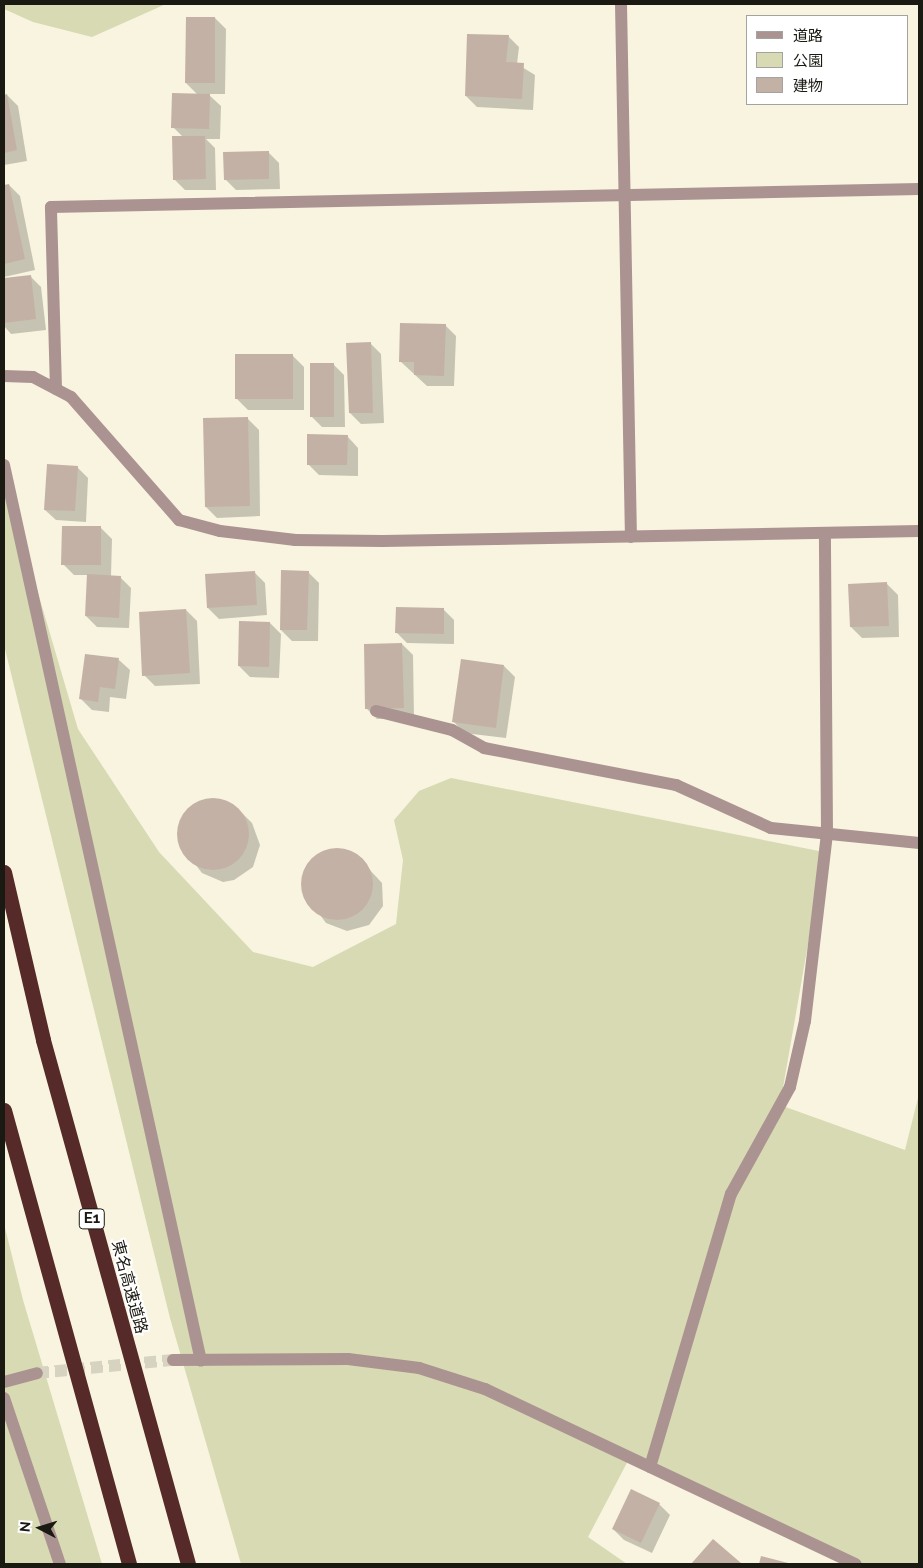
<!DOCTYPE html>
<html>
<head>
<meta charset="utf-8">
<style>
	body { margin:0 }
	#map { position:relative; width:923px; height:1568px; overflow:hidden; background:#f8f4e0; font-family:Raleway,"Noto Sans JP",sans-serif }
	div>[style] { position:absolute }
	.green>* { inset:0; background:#d7dab2 }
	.shadow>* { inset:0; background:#0003 }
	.building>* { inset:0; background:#c4b1a6 }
	.round { border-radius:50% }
	.street-tunnel>* { height:12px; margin-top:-6px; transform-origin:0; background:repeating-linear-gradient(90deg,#d7d3c1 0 12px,transparent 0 18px) }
	.street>* { height:12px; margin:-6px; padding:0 6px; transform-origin:6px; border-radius:6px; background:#ab9391 }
	.highway>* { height:15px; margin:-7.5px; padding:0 7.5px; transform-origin:7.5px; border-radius:7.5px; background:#562a28 }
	span { translate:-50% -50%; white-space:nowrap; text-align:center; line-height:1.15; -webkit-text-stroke:4px #fff; paint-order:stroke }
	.shield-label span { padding:1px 4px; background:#fff; border:1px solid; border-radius:4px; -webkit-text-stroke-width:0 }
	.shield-label { font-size:15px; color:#1a1912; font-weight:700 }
	.street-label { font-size:16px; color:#1a1912 }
	.frame { position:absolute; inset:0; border:5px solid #1a1912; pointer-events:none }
	.legend { position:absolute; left:746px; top:15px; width:162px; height:90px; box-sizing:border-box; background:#fff; border:1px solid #a3a3a0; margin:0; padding:6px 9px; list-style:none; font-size:15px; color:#1a1912 }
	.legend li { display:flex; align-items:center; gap:10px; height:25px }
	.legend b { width:25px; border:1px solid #a3a3a0 }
	.north { position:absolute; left:15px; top:1503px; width:50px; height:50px; -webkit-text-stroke:4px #fff; paint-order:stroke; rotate:275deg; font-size:14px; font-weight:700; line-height:20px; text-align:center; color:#1a1912 }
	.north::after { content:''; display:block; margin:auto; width:18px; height:22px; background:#1a1912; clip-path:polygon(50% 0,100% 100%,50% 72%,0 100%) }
</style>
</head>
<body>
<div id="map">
	<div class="green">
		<div style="clip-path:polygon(4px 4px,166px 4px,92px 37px,33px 22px,4px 9px)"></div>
		<div style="clip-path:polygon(4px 477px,78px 729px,159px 852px,253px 952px,313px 967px,396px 924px,403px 860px,394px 820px,419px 791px,451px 778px,824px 852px,780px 1105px,905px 1150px,919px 1094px,919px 1564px,856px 1564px,630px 1457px,588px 1537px,627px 1564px,241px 1564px,170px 1318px,4px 645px)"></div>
		<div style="clip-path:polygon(4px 1224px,23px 1300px,102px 1564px,4px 1564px)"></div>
	</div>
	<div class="shadow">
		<div style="clip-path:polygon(215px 18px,226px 29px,225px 94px,208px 94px,221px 106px,220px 139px,206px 139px,215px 148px,216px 190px,185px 190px,174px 179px,183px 137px,173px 127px,198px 95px,186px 83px)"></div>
		<div style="clip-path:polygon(508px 36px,519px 47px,517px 64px,535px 75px,533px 110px,477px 107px,466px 96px)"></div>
		<div style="clip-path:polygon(7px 95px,18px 106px,27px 161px,4px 165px)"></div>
		<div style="clip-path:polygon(268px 152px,279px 163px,280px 189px,236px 190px,225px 179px)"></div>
		<div style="clip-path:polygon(9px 185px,20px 196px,35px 270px,4px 277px,4px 186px)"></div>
		<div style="clip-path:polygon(30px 276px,41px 287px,46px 330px,11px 334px,4px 326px,4px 279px)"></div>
		<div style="clip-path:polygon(445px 325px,456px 336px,454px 386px,427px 386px,400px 361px)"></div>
		<div style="clip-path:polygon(370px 343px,381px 354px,384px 423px,361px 424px,350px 413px)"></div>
		<div style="clip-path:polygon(293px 356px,304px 367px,304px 410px,248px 410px,237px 399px)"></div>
		<div style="clip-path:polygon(333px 364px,344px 375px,345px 427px,322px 427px,311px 416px)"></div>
		<div style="clip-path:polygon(248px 419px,259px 430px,260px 516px,217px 518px,206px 507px)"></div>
		<div style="clip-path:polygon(348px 437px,358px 448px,358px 476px,319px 475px,308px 464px)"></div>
		<div style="clip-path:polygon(77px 467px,88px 478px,86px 522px,56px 520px,45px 510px)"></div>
		<div style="clip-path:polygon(101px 528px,112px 539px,111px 576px,120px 577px,131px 588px,129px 628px,97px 627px,86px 616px,88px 575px,74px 575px,63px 564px)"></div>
		<div style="clip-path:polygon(254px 572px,265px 583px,267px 615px,219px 619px,208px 608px)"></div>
		<div style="clip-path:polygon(308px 572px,319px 583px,318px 641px,292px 641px,281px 630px)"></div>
		<div style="clip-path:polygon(887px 584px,898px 595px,899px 637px,862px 638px,851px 627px)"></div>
		<div style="clip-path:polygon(443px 609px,454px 620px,454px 644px,407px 643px,396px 632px)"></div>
		<div style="clip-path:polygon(186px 610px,197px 621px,200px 684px,155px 686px,144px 675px)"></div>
		<div style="clip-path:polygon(270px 623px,281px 634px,279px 678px,250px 677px,239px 666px)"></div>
		<div style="clip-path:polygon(402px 644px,413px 655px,414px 718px,377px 719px,366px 708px)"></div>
		<div style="clip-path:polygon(119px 660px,130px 670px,126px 699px,110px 697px,109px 712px,92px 710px,81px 699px)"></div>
		<div style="clip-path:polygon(504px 666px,515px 677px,506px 738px,464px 733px,454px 722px)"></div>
		<div style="clip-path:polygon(208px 799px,231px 804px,240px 811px,252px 823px,260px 845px,253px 867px,234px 880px,223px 882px,202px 873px,178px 842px,181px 819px,197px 803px)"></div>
		<div style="clip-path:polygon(345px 850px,355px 854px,382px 883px,383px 906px,369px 925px,347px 931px,326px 923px,303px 892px,305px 869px,322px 852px)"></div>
		<div style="clip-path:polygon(659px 1504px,670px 1515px,652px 1553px,624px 1540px,613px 1529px)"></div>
	</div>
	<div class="building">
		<div style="clip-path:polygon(186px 17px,215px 17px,215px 83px,185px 83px)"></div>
		<div style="clip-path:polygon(467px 34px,509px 35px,506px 62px,524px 63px,522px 99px,465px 96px)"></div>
		<div style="clip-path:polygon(172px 93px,210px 94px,209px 129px,171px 128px)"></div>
		<div style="clip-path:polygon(7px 94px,17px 150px,4px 153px,4px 95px)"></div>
		<div style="clip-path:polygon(172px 136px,205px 136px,206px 179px,173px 180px)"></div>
		<div style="clip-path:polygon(269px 151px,269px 179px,224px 180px,223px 152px)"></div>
		<div style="clip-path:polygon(9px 184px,25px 259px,4px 264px,4px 185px)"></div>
		<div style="clip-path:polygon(31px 275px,36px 319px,4px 323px,4px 278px)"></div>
		<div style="clip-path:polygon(400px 323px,446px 324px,444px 376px,414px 375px,414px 362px,399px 362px)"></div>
		<div style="clip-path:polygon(371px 342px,373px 413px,349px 413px,346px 343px)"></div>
		<div style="clip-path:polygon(235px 354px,293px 354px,293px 399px,235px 399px)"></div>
		<div style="clip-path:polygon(310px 363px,334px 363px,334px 417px,310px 417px)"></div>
		<div style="clip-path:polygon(248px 417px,250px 506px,205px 507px,203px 418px)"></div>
		<div style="clip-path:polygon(307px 434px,348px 435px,347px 465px,307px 465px)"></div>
		<div style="clip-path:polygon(47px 464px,78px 466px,75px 511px,44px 510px)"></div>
		<div style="clip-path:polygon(62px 526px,101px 526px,101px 565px,61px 565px)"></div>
		<div style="clip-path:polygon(281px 570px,309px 571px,307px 630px,280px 630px)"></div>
		<div style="clip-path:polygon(255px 571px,257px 605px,207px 608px,205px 574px)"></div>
		<div style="clip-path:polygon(87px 574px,121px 576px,119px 618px,85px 616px)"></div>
		<div style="clip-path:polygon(887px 582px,889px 626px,850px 627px,848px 584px)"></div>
		<div style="clip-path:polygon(396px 607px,444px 608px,444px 634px,395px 633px)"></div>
		<div style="clip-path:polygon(186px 609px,190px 673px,142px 676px,139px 612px)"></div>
		<div style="clip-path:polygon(239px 621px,270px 622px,269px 667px,238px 666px)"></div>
		<div style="clip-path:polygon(402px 643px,404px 708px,365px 709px,364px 644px)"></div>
		<div style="clip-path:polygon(85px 654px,119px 658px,115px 689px,100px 687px,98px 702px,79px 699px)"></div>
		<div style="clip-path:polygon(461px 659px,504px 665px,496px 728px,452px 722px)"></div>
		<div class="round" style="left:177px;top:798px;width:72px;height:72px"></div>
		<div class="round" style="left:301px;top:848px;width:72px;height:72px"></div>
		<div style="clip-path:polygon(631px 1489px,660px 1503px,641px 1543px,612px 1529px)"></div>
		<div style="clip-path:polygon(713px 1539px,741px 1563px,740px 1564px,691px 1564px)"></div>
		<div style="clip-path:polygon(761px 1556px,792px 1564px,759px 1564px)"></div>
	</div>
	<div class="street-tunnel">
		<div style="left:37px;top:1373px;width:137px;rotate:-5.5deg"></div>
	</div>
	<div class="street">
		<div style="left:621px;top:4px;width:533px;rotate:88.93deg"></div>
		<div style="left:4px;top:376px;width:29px;rotate:2deg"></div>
		<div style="left:33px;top:377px;width:43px;rotate:27.8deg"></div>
		<div style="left:71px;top:397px;width:164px;rotate:48.7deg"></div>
		<div style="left:179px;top:520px;width:42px;rotate:15deg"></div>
		<div style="left:220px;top:531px;width:76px;rotate:6.8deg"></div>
		<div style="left:295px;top:540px;width:88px;rotate:0.7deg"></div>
		<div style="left:383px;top:541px;width:536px;rotate:-1.07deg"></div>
		<div style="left:56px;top:389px;width:182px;rotate:-91.6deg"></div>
		<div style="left:51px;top:207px;width:868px;rotate:-1.19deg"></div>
		<div style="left:4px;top:465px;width:917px;rotate:77.6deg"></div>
		<div style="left:376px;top:711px;width:78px;rotate:14deg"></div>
		<div style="left:452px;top:730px;width:37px;rotate:29deg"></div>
		<div style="left:484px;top:748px;width:196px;rotate:10.9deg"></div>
		<div style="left:676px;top:785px;width:104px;rotate:24.4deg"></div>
		<div style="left:771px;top:828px;width:149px;rotate:5.8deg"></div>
		<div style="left:173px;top:1360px;width:175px;rotate:-0.3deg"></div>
		<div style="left:348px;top:1359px;width:72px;rotate:7.2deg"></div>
		<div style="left:419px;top:1368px;width:69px;rotate:17.7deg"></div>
		<div style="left:485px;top:1389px;width:410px;rotate:25.3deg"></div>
		<div style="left:4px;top:1382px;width:34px;rotate:-15deg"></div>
		<div style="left:4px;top:1398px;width:175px;rotate:71.4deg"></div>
		<div style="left:650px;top:1467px;width:285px;rotate:-73.5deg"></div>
		<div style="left:731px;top:1194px;width:122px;rotate:-61.1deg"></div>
		<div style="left:790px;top:1087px;width:68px;rotate:-77.2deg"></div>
		<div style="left:805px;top:1021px;width:188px;rotate:-83.3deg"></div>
		<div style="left:827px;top:834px;width:301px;rotate:-90.4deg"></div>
	</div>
	<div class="highway">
		<div style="left:4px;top:872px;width:172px;rotate:76.9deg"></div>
		<div style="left:43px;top:1040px;width:544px;rotate:74.53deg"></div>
		<div style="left:4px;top:1110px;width:471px;rotate:74.6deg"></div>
	</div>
	<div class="shield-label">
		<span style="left:92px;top:1219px">E1</span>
	</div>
	<div class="street-label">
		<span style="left:129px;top:1287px;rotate:75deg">東名高速道路</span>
	</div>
	<div class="frame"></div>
	<ul class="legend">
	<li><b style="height:6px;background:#ab9391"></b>道路</li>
	<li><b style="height:14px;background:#d7dab2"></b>公園</li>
	<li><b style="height:14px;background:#c4b1a6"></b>建物</li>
	</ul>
	<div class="north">N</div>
</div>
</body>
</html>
